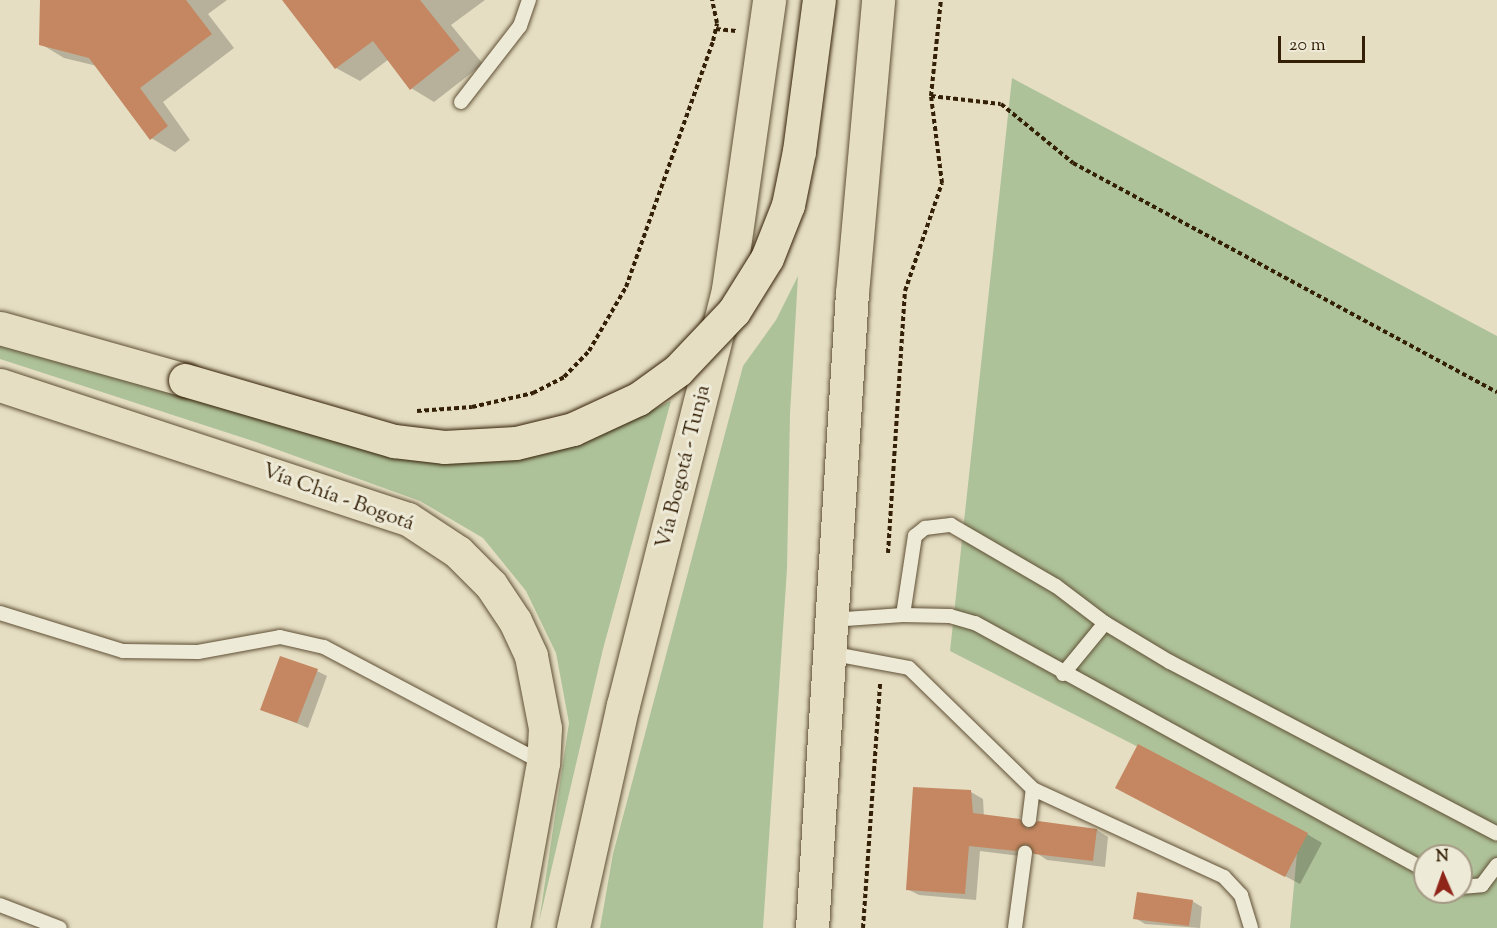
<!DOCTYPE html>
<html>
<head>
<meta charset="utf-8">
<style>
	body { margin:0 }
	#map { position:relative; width:1497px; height:928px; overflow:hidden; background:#e5dec3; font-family:"Sorts Mill Goudy",serif }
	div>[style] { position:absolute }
	.green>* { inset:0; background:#aec299 }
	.shadow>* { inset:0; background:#0003 }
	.building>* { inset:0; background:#c58761 }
	.path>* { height:4px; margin-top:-2px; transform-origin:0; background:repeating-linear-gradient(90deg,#342006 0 4.5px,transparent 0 7.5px) }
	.roads { filter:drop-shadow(0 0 2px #605035) drop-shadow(0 0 2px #605035) }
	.service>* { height:14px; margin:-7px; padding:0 7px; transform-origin:7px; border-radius:7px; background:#eeead8 }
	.trunk>* { height:33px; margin:-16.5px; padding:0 16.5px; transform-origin:16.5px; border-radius:16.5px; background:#e5dec3 }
	.bridges { filter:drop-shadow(0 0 2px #342006) drop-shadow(0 0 2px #342006) }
	.trunk-bridge>* { height:33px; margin:-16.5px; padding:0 16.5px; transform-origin:16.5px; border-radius:16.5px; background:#e5dec3 }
	span { translate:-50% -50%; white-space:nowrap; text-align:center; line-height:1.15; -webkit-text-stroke:6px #eeead8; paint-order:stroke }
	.street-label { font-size:21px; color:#342006 }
	.north { position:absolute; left:1413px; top:844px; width:60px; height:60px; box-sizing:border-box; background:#eeead8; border:2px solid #a49984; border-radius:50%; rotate:358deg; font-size:16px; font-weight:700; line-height:24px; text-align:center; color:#342006 }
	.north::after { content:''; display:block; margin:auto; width:21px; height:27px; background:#8f2418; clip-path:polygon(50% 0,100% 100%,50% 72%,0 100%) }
	.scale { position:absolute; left:1278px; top:36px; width:87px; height:27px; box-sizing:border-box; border:3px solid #342006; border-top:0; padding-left:8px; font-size:18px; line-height:21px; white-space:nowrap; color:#342006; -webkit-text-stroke:4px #eeead8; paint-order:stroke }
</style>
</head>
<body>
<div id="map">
	<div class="green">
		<div style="clip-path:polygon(evenodd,1012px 78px,1497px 336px,1497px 928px,1290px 928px,1297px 853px,1307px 833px,950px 651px,1012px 78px,1425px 856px,1461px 856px,1461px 892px,1425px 892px,1425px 856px)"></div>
		<div style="clip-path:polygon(798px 276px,790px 414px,787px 569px,763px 928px,600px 928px,613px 854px,743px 366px,776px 320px)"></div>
		<div style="clip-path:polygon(0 339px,390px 452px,473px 463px,583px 444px,671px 401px,603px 649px,539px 922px,569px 723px,556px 653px,526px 591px,483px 538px,420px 501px,253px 441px,0 359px)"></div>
	</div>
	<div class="shadow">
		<div style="clip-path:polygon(41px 0,227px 0,208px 14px,234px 48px,163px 102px,190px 140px,175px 152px,151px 138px,97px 66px,64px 58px,41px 44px)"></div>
		<div style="clip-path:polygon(284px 0,485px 0,451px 25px,483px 64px,434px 102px,411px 88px,389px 59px,360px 81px,336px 68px)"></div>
		<div style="clip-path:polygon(317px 671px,327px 676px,308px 728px,262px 709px)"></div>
		<div style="clip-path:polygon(971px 792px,983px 799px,984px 816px,1020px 821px,1032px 828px,1038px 823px,1097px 830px,1108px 837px,1105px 867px,1047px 860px,1035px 852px,1028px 857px,980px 851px,976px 900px,919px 895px,907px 889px)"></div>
		<div style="clip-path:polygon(1132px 796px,1307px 834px,1322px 843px,1300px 884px)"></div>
		<div style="clip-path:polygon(1192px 901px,1202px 907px,1200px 928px,1145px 924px,1135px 918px)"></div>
	</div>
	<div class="building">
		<div style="clip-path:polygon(40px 0,186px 0,212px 34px,140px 88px,168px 126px,150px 140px,89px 58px,39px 45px)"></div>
		<div style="clip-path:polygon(282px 0,420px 0,460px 50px,410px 90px,373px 41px,335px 69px)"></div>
		<div style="clip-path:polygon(280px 656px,318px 669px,297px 723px,260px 710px)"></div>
		<div style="clip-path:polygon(1138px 744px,1308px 833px,1285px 877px,1115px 788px)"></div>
		<div style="clip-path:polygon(913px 787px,971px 790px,973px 813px,1020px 819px,1027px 829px,1038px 821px,1097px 829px,1093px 861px,1034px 854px,1026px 844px,1016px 851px,969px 846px,965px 894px,906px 890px)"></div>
		<div style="clip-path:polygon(1137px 892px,1193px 900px,1189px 926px,1133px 919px)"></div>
	</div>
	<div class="path">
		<div style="left:716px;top:29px;width:20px;rotate:6deg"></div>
		<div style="left:931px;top:96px;width:70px;rotate:6.5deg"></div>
		<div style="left:1001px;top:104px;width:93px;rotate:39.3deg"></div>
		<div style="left:1073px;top:163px;width:482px;rotate:28.4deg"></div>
		<div style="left:417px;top:411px;width:55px;rotate:-4.2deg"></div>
		<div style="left:472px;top:407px;width:63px;rotate:-12.9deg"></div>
		<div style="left:533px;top:393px;width:35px;rotate:-27deg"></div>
		<div style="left:564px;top:377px;width:36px;rotate:-46deg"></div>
		<div style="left:589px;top:351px;width:74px;rotate:-60deg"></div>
		<div style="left:626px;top:287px;width:261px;rotate:-70.5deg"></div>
		<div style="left:713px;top:41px;width:18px;rotate:-77deg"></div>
		<div style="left:717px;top:23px;width:24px;rotate:-102deg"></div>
		<div style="left:888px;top:553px;width:263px;rotate:-86.3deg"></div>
		<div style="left:905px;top:291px;width:114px;rotate:-71.1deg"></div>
		<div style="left:942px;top:183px;width:88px;rotate:-97.2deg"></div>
		<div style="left:931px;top:96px;width:97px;rotate:-84.1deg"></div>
		<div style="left:863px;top:928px;width:246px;rotate:-86deg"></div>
	</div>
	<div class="roads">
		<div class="service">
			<div style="left:461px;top:102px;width:96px;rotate:-52.2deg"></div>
			<div style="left:520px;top:26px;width:28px;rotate:-71deg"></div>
			<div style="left:0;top:613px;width:129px;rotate:17.2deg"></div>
			<div style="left:123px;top:651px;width:75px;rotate:0.8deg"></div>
			<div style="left:198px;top:652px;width:83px;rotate:-10.4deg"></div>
			<div style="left:280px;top:637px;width:45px;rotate:12.8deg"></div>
			<div style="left:324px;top:647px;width:248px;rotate:27.9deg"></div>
			<div style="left:903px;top:615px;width:47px;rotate:1.2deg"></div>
			<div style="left:950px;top:616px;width:26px;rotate:16deg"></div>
			<div style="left:975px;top:623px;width:513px;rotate:28.76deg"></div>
			<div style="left:831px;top:620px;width:72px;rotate:-4deg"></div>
			<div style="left:903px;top:615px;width:80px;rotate:-81.4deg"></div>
			<div style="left:915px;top:536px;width:13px;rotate:-39deg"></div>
			<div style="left:925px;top:528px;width:26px;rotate:-7deg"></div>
			<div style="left:951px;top:525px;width:121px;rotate:30.2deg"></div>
			<div style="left:1056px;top:586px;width:61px;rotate:37.1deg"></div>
			<div style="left:1105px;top:623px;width:76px;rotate:31deg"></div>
			<div style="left:1170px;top:662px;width:369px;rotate:27.7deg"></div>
			<div style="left:829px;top:653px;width:81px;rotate:10.6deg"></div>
			<div style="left:909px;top:668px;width:173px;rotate:44.3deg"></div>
			<div style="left:1033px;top:789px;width:210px;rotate:24.7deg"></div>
			<div style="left:1224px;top:877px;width:25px;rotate:47deg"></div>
			<div style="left:1241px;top:895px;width:34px;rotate:73deg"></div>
			<div style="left:1063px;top:674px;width:66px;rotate:-50.5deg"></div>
			<div style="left:1029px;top:820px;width:31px;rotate:-83deg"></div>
			<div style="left:1461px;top:887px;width:21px;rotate:-5deg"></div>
			<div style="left:1482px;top:885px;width:25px;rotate:-53deg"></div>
			<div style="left:0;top:905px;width:64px;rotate:21deg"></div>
			<div style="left:1015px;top:928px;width:76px;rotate:-82.4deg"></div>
		</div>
		<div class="trunk">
			<div style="left:0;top:328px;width:192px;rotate:15.7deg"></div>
			<div style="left:0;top:385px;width:429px;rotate:18.2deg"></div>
			<div style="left:408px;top:519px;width:60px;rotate:33.4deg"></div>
			<div style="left:458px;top:552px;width:47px;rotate:45deg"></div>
			<div style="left:491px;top:585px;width:43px;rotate:56.3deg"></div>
			<div style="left:515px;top:621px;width:38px;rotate:65deg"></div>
			<div style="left:531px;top:656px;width:73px;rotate:79deg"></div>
			<div style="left:545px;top:728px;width:35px;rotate:93deg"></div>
			<div style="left:543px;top:763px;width:168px;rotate:100.3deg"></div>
			<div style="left:573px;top:928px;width:229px;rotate:-77.4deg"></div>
			<div style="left:623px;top:705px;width:429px;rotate:-75.8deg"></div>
			<div style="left:728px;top:289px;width:292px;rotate:-81.9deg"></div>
			<div style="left:812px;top:928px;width:636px;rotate:-86.4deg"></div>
			<div style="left:852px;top:293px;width:294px;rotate:-84.9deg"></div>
		</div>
	</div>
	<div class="bridges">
		<div class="trunk-bridge">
			<div style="left:185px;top:380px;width:218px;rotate:16.3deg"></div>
			<div style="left:394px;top:441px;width:50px;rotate:6.8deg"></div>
			<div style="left:444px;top:447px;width:72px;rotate:-3.2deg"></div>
			<div style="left:516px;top:443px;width:59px;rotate:-13.8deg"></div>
			<div style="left:573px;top:429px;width:72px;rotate:-24.8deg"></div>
			<div style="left:638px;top:399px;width:49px;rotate:-35.9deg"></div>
			<div style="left:678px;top:370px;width:81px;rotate:-46.5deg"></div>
			<div style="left:734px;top:311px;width:62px;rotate:-58.1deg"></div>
			<div style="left:767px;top:258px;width:57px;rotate:-68.4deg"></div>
			<div style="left:788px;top:205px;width:55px;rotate:-78.5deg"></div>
			<div style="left:799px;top:151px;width:152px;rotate:-82.5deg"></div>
		</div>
	</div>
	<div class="street-label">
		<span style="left:684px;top:467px;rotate:-76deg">Vía Bogotá - Tunja</span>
		<span style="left:338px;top:498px;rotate:20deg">Vía Chía - Bogotá</span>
	</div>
	<div class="north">N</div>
	<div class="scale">20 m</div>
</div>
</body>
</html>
